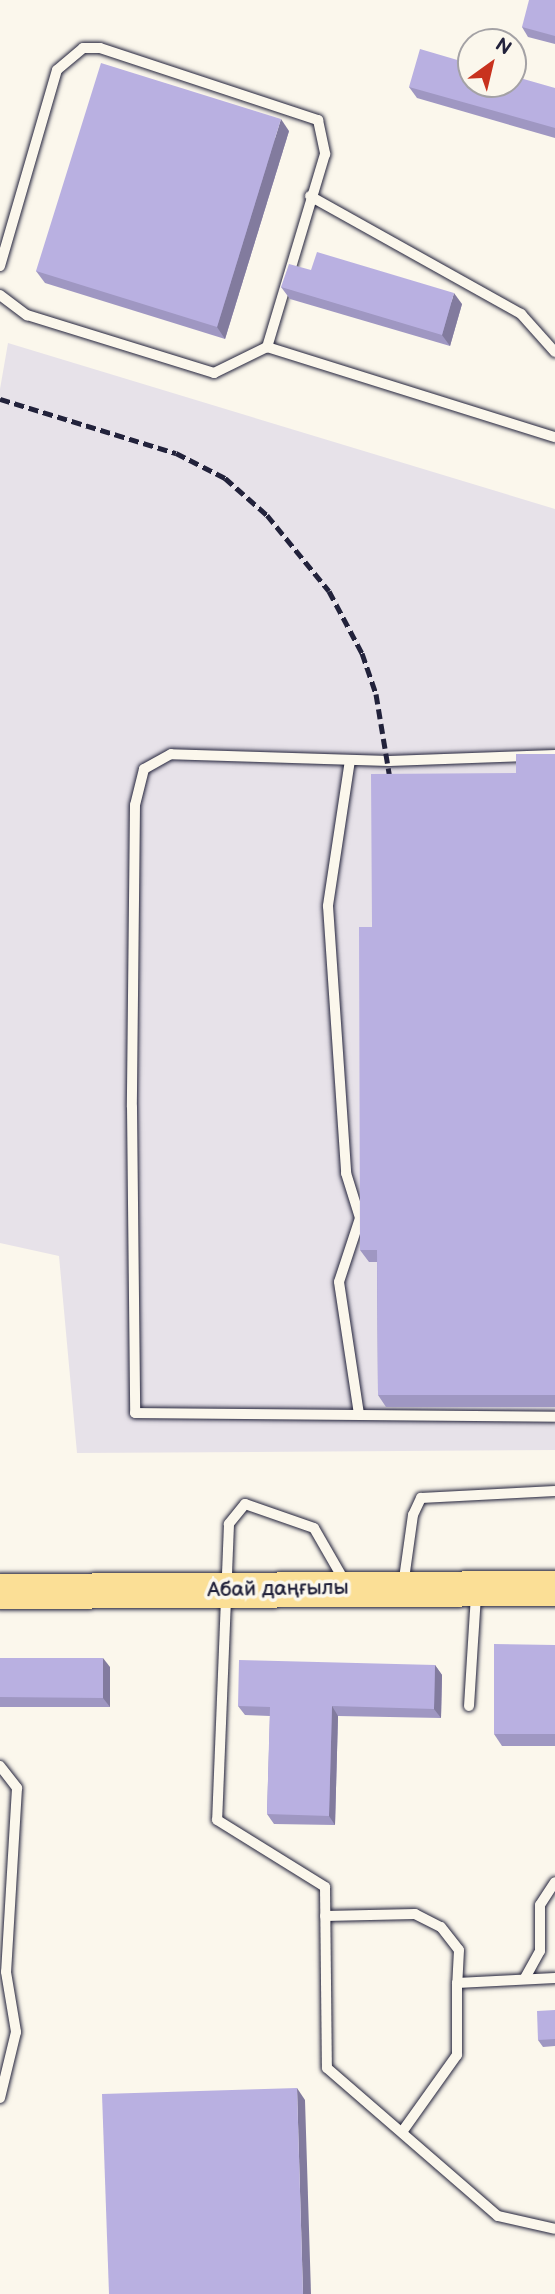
<!DOCTYPE html>
<html>
<head>
<meta charset="utf-8">
<style>
	body { margin:0 }
	#map { position:relative; width:555px; height:2294px; overflow:hidden; background:#fbf7ec; font-family:"Balsamiq Sans",sans-serif }
	div>[style] { position:absolute }
	.built>* { inset:0; background:#e7e2e9 }
	.roads { filter:drop-shadow(0 0 2px #22223b) drop-shadow(0 0 2px #22223b) }
	.service>* { height:10px; margin:-5px; padding:0 5px; transform-origin:5px; border-radius:5px; background:#fbf7ec }
	.primary>* { height:35px; margin:-17.5px; padding:0 17.5px; transform-origin:17.5px; border-radius:17.5px; background:#fbdf96 }
	.rail>* { height:5px; margin-top:-2.5px; transform-origin:0; background:repeating-linear-gradient(90deg,#22223b 0 10px,transparent 0 15px) }
	.wall>* { inset:0; background:#9f97c2 }
	.shaded-wall>* { inset:0; background:#827b9e }
	.building>* { inset:0; background:#b9b0e1 }
	span { translate:-50% -50%; white-space:nowrap; text-align:center; line-height:1.15; -webkit-text-stroke:7px #fbf7ec; paint-order:stroke }
	.street-label { font-size:21px; color:#22223b }
	.north { position:absolute; left:457px; top:28px; width:70px; height:70px; box-sizing:border-box; background:#fbf7ec; border:2px solid #a4a2a5; border-radius:50%; rotate:34deg; font-size:19px; font-weight:700; line-height:28px; text-align:center; color:#22223b }
	.north::after { content:''; display:block; margin:auto; width:24px; height:32px; background:#c8321e; clip-path:polygon(50% 0,100% 100%,50% 72%,0 100%) }
</style>
</head>
<body>
<div id="map">
	<div class="built">
		<div style="clip-path:polygon(8px 343px,555px 509px,555px 1450px,77px 1453px,59px 1256px,0 1243px,0 389px)"></div>
	</div>
	<div class="roads">
		<div class="service">
			<div style="left:310px;top:196px;width:242px;rotate:29.2deg"></div>
			<div style="left:521px;top:314px;width:51px;rotate:48.2deg"></div>
			<div style="left:0;top:266px;width:204px;rotate:-73.8deg"></div>
			<div style="left:57px;top:70px;width:34px;rotate:-40deg"></div>
			<div style="left:83px;top:48px;width:17px"></div>
			<div style="left:100px;top:48px;width:230px;rotate:18.3deg"></div>
			<div style="left:318px;top:120px;width:35px;rotate:78deg"></div>
			<div style="left:325px;top:154px;width:202px;rotate:106.7deg"></div>
			<div style="left:0;top:295px;width:34px;rotate:37deg"></div>
			<div style="left:27px;top:315px;width:196px;rotate:17.2deg"></div>
			<div style="left:214px;top:373px;width:59px;rotate:-26.1deg"></div>
			<div style="left:267px;top:347px;width:302px;rotate:17.4deg"></div>
			<div style="left:555px;top:755px;width:166px;rotate:177.9deg"></div>
			<div style="left:389px;top:761px;width:218px;rotate:-178.2deg"></div>
			<div style="left:171px;top:754px;width:31px;rotate:151deg"></div>
			<div style="left:144px;top:769px;width:37px;rotate:104deg"></div>
			<div style="left:135px;top:805px;width:302px;rotate:90.6deg"></div>
			<div style="left:132px;top:1107px;width:306px;rotate:89.4deg"></div>
			<div style="left:135px;top:1413px;width:420px;rotate:0.5deg"></div>
			<div style="left:350px;top:760px;width:148px;rotate:98.6deg"></div>
			<div style="left:328px;top:906px;width:268px;rotate:86.1deg"></div>
			<div style="left:346px;top:1173px;width:47px;rotate:72.7deg"></div>
			<div style="left:360px;top:1218px;width:67px;rotate:108.2deg"></div>
			<div style="left:339px;top:1282px;width:134px;rotate:81.4deg"></div>
			<div style="left:345px;top:1582px;width:62px;rotate:-119.9deg"></div>
			<div style="left:314px;top:1528px;width:73px;rotate:-160.8deg"></div>
			<div style="left:245px;top:1504px;width:26px;rotate:129deg"></div>
			<div style="left:229px;top:1524px;width:296px;rotate:92.3deg"></div>
			<div style="left:217px;top:1820px;width:127px;rotate:31.8deg"></div>
			<div style="left:325px;top:1887px;width:181px;rotate:89.4deg"></div>
			<div style="left:327px;top:2068px;width:226px;rotate:40.9deg"></div>
			<div style="left:498px;top:2216px;width:58px;rotate:12.8deg"></div>
			<div style="left:403px;top:1586px;width:72px;rotate:-82deg"></div>
			<div style="left:413px;top:1515px;width:19px;rotate:-65deg"></div>
			<div style="left:421px;top:1498px;width:134px;rotate:-3deg"></div>
			<div style="left:469px;top:1706px;width:112px;rotate:-86.4deg"></div>
			<div style="left:0;top:1766px;width:28px;rotate:52deg"></div>
			<div style="left:17px;top:1788px;width:184px;rotate:93.4deg"></div>
			<div style="left:6px;top:1972px;width:61px;rotate:80.5deg"></div>
			<div style="left:16px;top:2032px;width:68px;rotate:103.6deg"></div>
			<div style="left:325px;top:1916px;width:90px;rotate:-1.3deg"></div>
			<div style="left:415px;top:1914px;width:29px;rotate:27deg"></div>
			<div style="left:441px;top:1927px;width:29px;rotate:52deg"></div>
			<div style="left:459px;top:1950px;width:33px;rotate:93deg"></div>
			<div style="left:457px;top:1983px;width:98px;rotate:-2.9deg"></div>
			<div style="left:525px;top:1978px;width:31px;rotate:-61deg"></div>
			<div style="left:540px;top:1951px;width:46px;rotate:-90deg"></div>
			<div style="left:540px;top:1905px;width:27px;rotate:-57deg"></div>
			<div style="left:402px;top:2132px;width:95px;rotate:-54.5deg"></div>
			<div style="left:457px;top:2055px;width:72px;rotate:-90deg"></div>
		</div>
		<div class="primary">
			<div style="left:0;top:1591px;width:555px;rotate:-0.31deg"></div>
		</div>
	</div>
	<div class="rail">
		<div style="left:0;top:399px;width:184px;rotate:17.1deg"></div>
		<div style="left:176px;top:453px;width:55px;rotate:27deg"></div>
		<div style="left:225px;top:478px;width:56px;rotate:41.4deg"></div>
		<div style="left:267px;top:515px;width:98px;rotate:50.8deg"></div>
		<div style="left:329px;top:591px;width:70px;rotate:62deg"></div>
		<div style="left:362px;top:653px;width:43px;rotate:71.1deg"></div>
		<div style="left:376px;top:694px;width:86px;rotate:80.6deg"></div>
	</div>
	<div class="wall">
		<div style="clip-path:polygon(555px 0,555px 44px,528px 37px,522px 27px)"></div>
		<div style="clip-path:polygon(409px 87px,555px 88px,555px 138px,417px 98px)"></div>
		<div style="clip-path:polygon(289px 131px,225px 339px,45px 283px,36px 271px)"></div>
		<div style="clip-path:polygon(311px 270px,462px 304px,450px 346px,290px 299px,281px 287px)"></div>
		<div style="clip-path:polygon(555px 754px,555px 1407px,386px 1407px,378px 1395px,377px 1262px,369px 1262px,360px 1250px,372px 927px,516px 773px)"></div>
		<div style="clip-path:polygon(555px 1645px,555px 1746px,502px 1746px,494px 1734px)"></div>
		<div style="clip-path:polygon(0 1658px,110px 1667px,110px 1707px,0 1707px)"></div>
		<div style="clip-path:polygon(435px 1665px,442px 1675px,441px 1718px,338px 1716px,335px 1825px,274px 1824px,267px 1814px,270px 1716px,245px 1715px,238px 1706px)"></div>
		<div style="clip-path:polygon(555px 2010px,555px 2046px,543px 2047px,538px 2040px)"></div>
	</div>
	<div class="shaded-wall">
		<div style="clip-path:polygon(281px 119px,289px 131px,225px 339px,217px 327px)"></div>
		<div style="clip-path:polygon(454px 293px,462px 304px,450px 346px,442px 335px)"></div>
		<div style="clip-path:polygon(103px 1658px,110px 1667px,110px 1707px,103px 1698px)"></div>
		<div style="clip-path:polygon(435px 1665px,442px 1675px,441px 1718px,434px 1709px)"></div>
		<div style="clip-path:polygon(332px 1706px,338px 1716px,335px 1825px,329px 1816px)"></div>
		<div style="clip-path:polygon(297px 2088px,305px 2100px,311px 2294px,303px 2294px)"></div>
	</div>
	<div class="building">
		<div style="clip-path:polygon(529px 0,555px 0,555px 36px,522px 27px)"></div>
		<div style="clip-path:polygon(420px 49px,471px 64px,471px 84px,513px 84px,513px 76px,555px 88px,555px 128px,409px 87px)"></div>
		<div style="clip-path:polygon(101px 63px,281px 119px,217px 327px,36px 271px)"></div>
		<div style="clip-path:polygon(317px 252px,454px 293px,442px 335px,281px 287px,289px 264px,311px 270px)"></div>
		<div style="clip-path:polygon(516px 754px,555px 754px,555px 1395px,378px 1395px,377px 1250px,360px 1250px,359px 927px,372px 927px,371px 774px,516px 773px)"></div>
		<div style="clip-path:polygon(494px 1644px,555px 1645px,555px 1734px,494px 1734px)"></div>
		<div style="clip-path:polygon(0 1658px,103px 1658px,103px 1698px,0 1697px)"></div>
		<div style="clip-path:polygon(239px 1660px,435px 1665px,434px 1709px,332px 1706px,329px 1816px,267px 1814px,270px 1707px,238px 1706px)"></div>
		<div style="clip-path:polygon(555px 2010px,555px 2039px,538px 2040px,537px 2011px)"></div>
		<div style="clip-path:polygon(297px 2088px,303px 2294px,109px 2294px,102px 2094px)"></div>
	</div>
	<div class="street-label">
		<span style="left:278px;top:1589px;rotate:-1deg">Абай даңғылы</span>
	</div>
	<div class="north">N</div>
</div>
</body>
</html>
